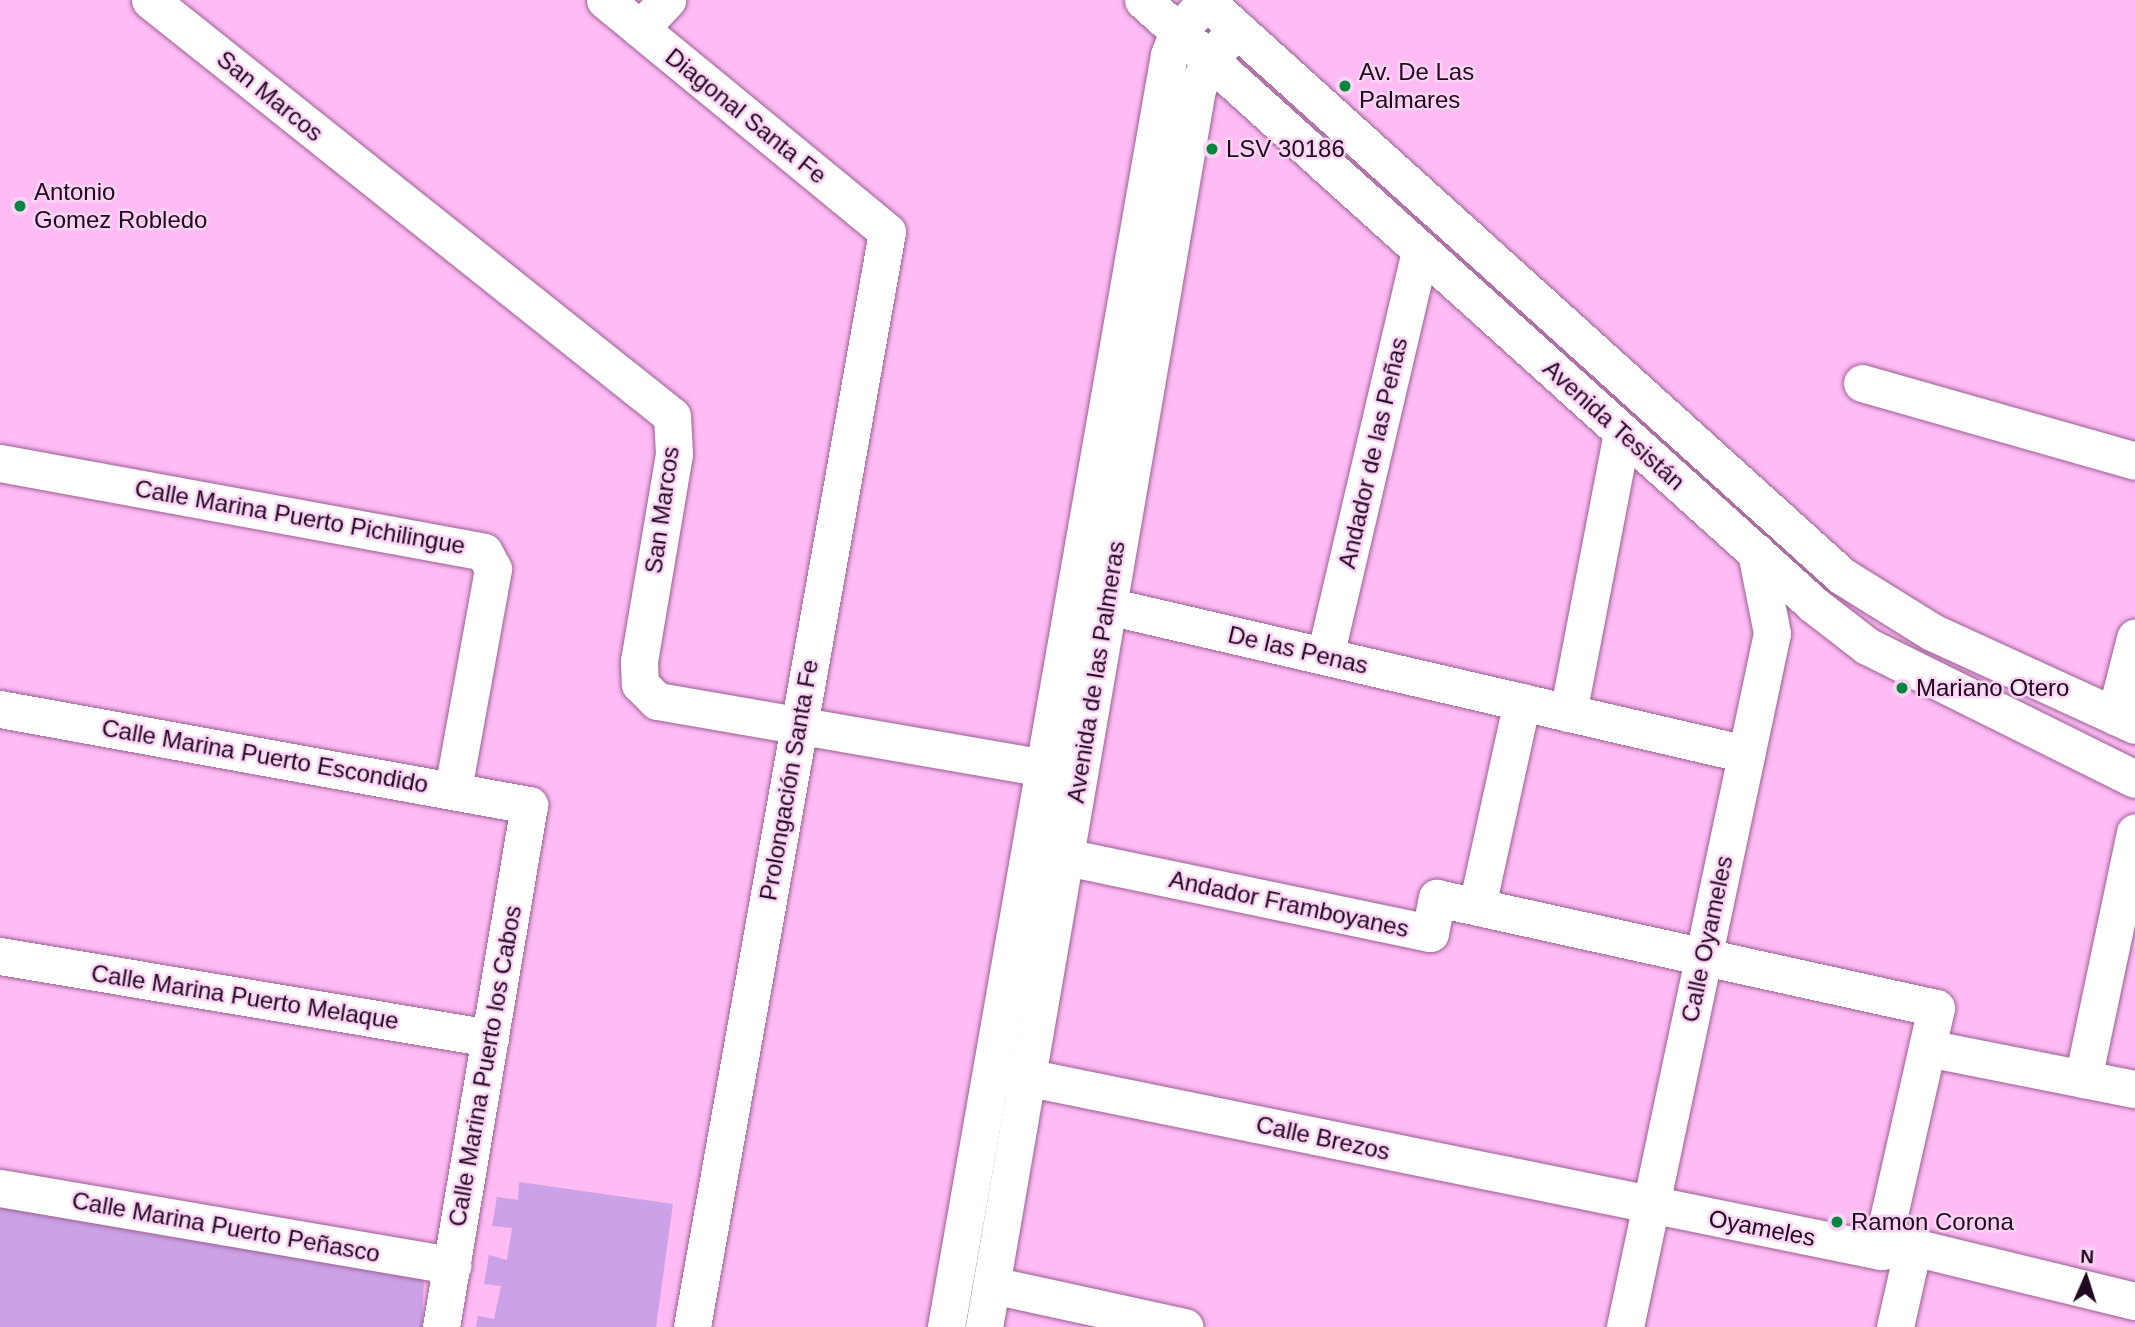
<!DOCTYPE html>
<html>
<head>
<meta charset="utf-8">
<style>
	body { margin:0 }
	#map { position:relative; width:2135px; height:1327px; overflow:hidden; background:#febbf4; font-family:Arial,sans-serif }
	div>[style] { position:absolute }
	.building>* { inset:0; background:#cba2e7 }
	.roads { filter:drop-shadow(0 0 2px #9b5f94) drop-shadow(0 0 2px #9b5f94) }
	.minor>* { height:37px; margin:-18.5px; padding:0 18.5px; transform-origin:18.5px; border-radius:18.5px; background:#fff }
	.dots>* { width:19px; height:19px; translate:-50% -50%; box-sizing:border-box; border:4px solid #fbd3f5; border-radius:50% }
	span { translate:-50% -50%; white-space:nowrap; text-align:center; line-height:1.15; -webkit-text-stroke:5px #fbd3f5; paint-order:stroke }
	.poi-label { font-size:24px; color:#20091e }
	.left { translate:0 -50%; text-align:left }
	.street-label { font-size:24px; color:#20091e }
	.north { position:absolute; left:2051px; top:1243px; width:70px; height:70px; -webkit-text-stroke:5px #fbd3f5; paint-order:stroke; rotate:3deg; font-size:19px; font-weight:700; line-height:28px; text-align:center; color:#20091e }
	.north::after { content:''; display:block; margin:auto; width:24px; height:32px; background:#20091e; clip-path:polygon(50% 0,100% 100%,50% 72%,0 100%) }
</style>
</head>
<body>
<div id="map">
	<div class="building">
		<div style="clip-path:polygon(519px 1182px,673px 1204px,656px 1327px,476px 1327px,478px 1316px,494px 1319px,501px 1286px,484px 1284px,489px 1255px,507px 1260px,512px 1228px,492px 1226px,497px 1197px,518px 1200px)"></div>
		<div style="clip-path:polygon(0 1200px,112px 1220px,144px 1233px,424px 1275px,422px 1327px,0 1327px)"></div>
	</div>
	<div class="roads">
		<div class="minor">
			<div style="left:150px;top:0;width:667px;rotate:38.55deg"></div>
			<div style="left:672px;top:416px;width:38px;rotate:87deg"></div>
			<div style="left:674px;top:454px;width:210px;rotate:99.6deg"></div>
			<div style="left:639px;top:661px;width:23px;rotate:88deg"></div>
			<div style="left:640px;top:684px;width:24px;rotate:45deg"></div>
			<div style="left:657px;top:701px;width:394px;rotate:9.8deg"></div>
			<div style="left:605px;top:0;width:365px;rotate:39.4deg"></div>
			<div style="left:887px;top:232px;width:1112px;rotate:100.1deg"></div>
			<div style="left:1143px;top:0;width:903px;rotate:42.04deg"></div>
			<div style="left:1814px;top:605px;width:67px;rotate:37.7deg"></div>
			<div style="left:1867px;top:646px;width:299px;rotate:26.4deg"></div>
			<div style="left:1218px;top:12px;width:841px;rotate:42.11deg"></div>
			<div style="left:1842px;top:576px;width:106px;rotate:31.9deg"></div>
			<div style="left:1932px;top:632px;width:223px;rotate:24.6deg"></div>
			<div style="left:640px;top:29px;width:40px;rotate:-47deg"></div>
			<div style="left:1862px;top:383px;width:284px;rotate:15.9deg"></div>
			<div style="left:0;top:463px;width:492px;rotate:10.4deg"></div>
			<div style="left:484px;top:552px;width:19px;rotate:62deg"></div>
			<div style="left:493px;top:569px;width:225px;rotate:100.3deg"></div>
			<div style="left:1082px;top:600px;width:682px;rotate:13.06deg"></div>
			<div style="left:1325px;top:656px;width:417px;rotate:-76.8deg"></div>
			<div style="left:0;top:709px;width:538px;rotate:10.29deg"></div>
			<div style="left:529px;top:805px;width:529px;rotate:99.57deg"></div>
			<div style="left:1568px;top:713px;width:286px;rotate:-79.1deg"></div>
			<div style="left:2115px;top:716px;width:81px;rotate:-75.6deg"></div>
			<div style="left:1066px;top:857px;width:372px;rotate:11.8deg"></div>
			<div style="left:1430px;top:933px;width:36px;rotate:-79deg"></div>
			<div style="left:1437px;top:898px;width:511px;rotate:12.43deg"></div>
			<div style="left:1936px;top:1008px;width:249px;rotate:102.8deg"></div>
			<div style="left:1477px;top:906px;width:209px;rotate:-77.6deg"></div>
			<div style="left:0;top:956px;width:497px;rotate:9.5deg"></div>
			<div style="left:1927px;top:1048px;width:212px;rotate:11.2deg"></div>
			<div style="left:1006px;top:1073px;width:893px;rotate:11.5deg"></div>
			<div style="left:1881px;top:1251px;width:32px;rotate:-7deg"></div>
			<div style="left:1913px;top:1247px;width:228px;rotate:13.7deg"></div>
			<div style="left:2083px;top:1079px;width:252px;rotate:-78.1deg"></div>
			<div style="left:0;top:1188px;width:459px;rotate:9.7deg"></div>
			<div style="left:992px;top:1285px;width:197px;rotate:12.3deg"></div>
			<div style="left:946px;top:1327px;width:1291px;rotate:-80.06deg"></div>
			<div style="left:1169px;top:55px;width:25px;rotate:-69deg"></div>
			<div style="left:1178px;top:32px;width:42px;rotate:-47.9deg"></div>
			<div style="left:984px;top:1327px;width:1256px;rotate:-80.24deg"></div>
			<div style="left:1197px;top:89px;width:33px;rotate:-67deg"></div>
			<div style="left:1210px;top:59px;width:40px;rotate:-49deg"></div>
			<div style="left:1625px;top:1327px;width:709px;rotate:-78.04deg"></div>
			<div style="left:1772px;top:633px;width:83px;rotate:-101.2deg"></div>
			<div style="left:1895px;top:1327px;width:82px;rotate:-77.3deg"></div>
		</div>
	</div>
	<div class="dots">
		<div style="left:1345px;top:86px;background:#058641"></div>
		<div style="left:1212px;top:149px;background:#058641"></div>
		<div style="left:20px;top:206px;background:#058641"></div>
		<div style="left:1902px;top:688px;background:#058641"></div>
		<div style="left:1837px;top:1222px;background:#058641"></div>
	</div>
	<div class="poi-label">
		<span class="left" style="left:1359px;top:86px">Av. De Las<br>Palmares</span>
		<span class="left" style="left:1226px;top:149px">LSV 30186</span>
		<span class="left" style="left:34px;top:206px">Antonio<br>Gomez Robledo</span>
		<span class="left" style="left:1916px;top:688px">Mariano Otero</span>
		<span class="left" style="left:1851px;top:1222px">Ramon Corona</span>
	</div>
	<div class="street-label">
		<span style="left:270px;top:96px;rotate:39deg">San Marcos</span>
		<span style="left:746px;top:116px;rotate:39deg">Diagonal Santa Fe</span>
		<span style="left:1614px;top:425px;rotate:42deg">Avenida Tesistán</span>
		<span style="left:1373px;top:453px;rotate:-77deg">Andador de las Peñas</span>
		<span style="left:662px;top:510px;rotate:-82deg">San Marcos</span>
		<span style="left:300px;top:517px;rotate:10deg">Calle Marina Puerto Pichilingue</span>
		<span style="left:1298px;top:650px;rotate:13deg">De las Penas</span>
		<span style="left:1096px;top:672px;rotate:-81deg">Avenida de las Palmeras</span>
		<span style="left:265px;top:756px;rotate:10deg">Calle Marina Puerto Escondido</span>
		<span style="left:789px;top:780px;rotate:-80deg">Prolongación Santa Fe</span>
		<span style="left:1289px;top:904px;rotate:12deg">Andador Framboyanes</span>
		<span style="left:1707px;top:939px;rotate:-78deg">Calle Oyameles</span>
		<span style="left:245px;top:997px;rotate:9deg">Calle Marina Puerto Melaque</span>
		<span style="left:485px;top:1066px;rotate:-80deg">Calle Marina Puerto los Cabos</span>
		<span style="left:1323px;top:1138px;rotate:12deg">Calle Brezos</span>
		<span style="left:226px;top:1227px;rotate:10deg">Calle Marina Puerto Peñasco</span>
		<span style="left:1762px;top:1228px;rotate:11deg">Oyameles</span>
	</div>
	<div class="north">N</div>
</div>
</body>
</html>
